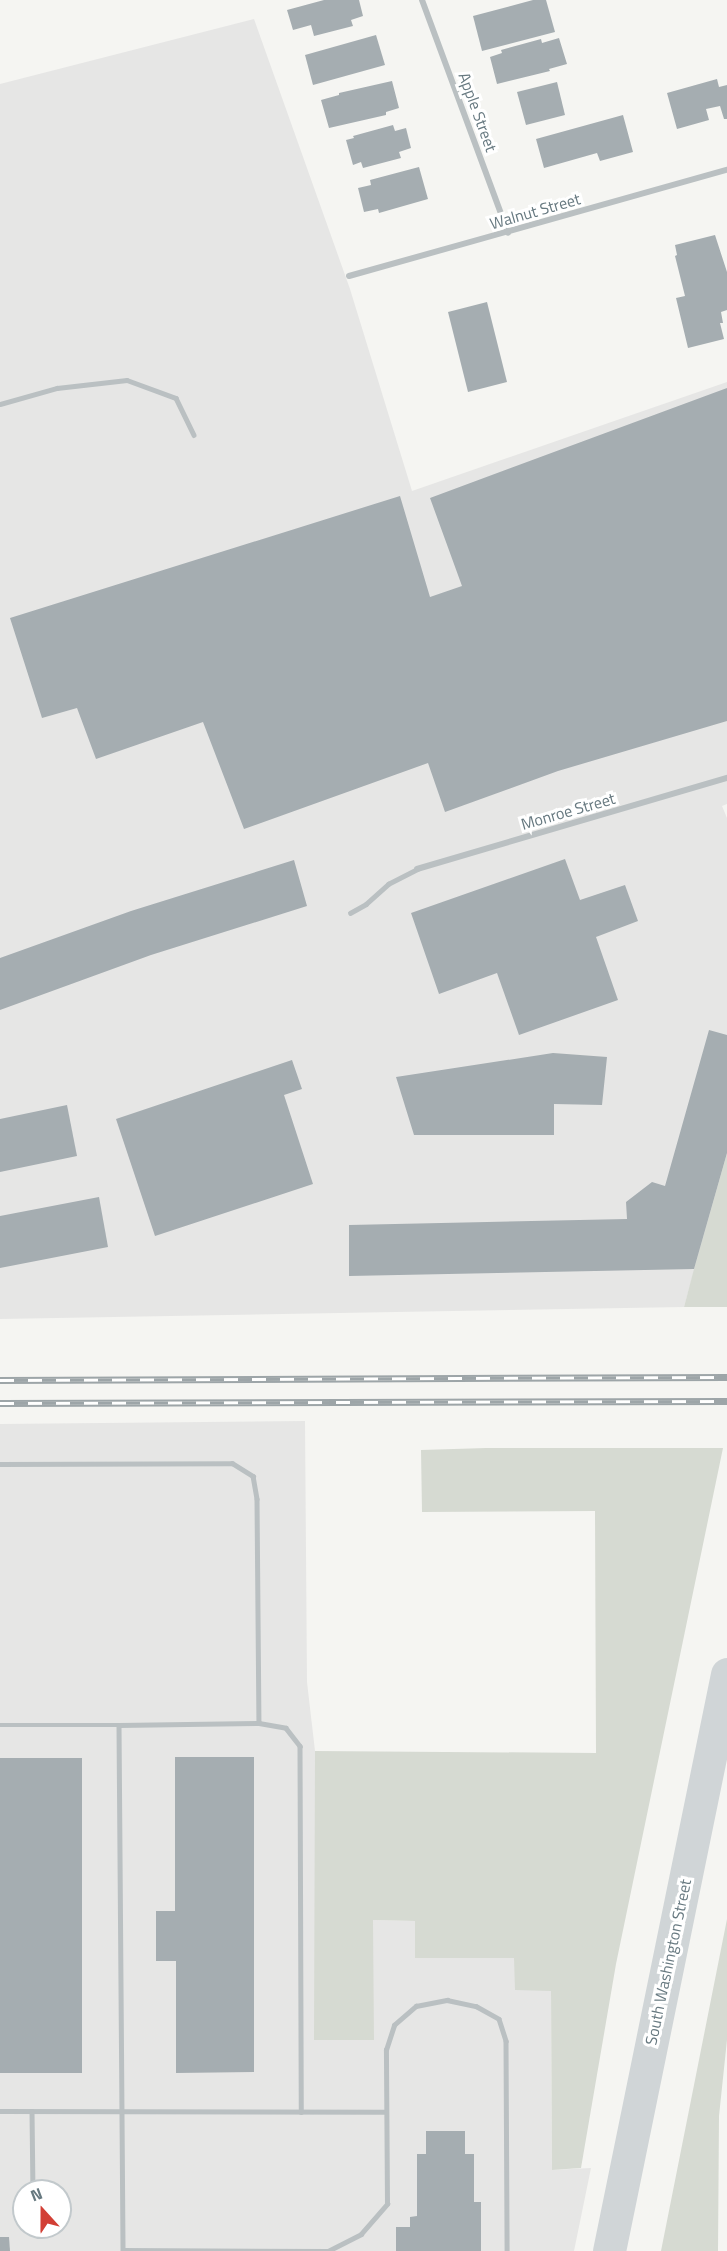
<!DOCTYPE html>
<html>
<head>
<meta charset="utf-8">
<style>
	body { margin:0 }
	#map { position:relative; width:727px; height:2251px; overflow:hidden; background:#f5f5f2; font-family:"Titillium Web",sans-serif }
	div>[style] { position:absolute }
	.built>* { inset:0; background:#e6e6e5 }
	.green>* { inset:0; background:#d6dad2 }
	.building>* { inset:0; background:#a5adb1 }
	.lane>* { height:4.5px; margin:-2.25px; padding:0 2.25px; transform-origin:2.25px; border-radius:2.25px; background:#bac0c2 }
	.street>* { height:6px; margin:-3px; padding:0 3px; transform-origin:3px; border-radius:3px; background:#bac0c2 }
	.primary>* { height:33px; margin:-16.5px; padding:0 16.5px; transform-origin:16.5px; border-radius:16.5px; background:#d0d5d7 }
	.rail>* { height:7px; margin-top:-3.5px; transform-origin:0; background:repeating-linear-gradient(90deg,#fff 0 14px,#9da5a8 0 28px); box-sizing:border-box; border-block:2px solid #9da5a8 }
	span { translate:-50% -50%; white-space:nowrap; text-align:center; line-height:1.15; -webkit-text-stroke:6px #fff; paint-order:stroke }
	.street-label { font-size:16px; color:#677980 }
	.north { position:absolute; left:12px; top:2179px; width:60px; height:60px; box-sizing:border-box; background:#fff; border:2px solid #c2c9cc; border-radius:50%; rotate:339deg; font-size:16px; font-weight:700; line-height:24px; text-align:center; color:#677980 }
	.north::after { content:''; display:block; margin:auto; width:21px; height:27px; background:#d23f35; clip-path:polygon(50% 0,100% 100%,50% 72%,0 100%) }
</style>
</head>
<body>
<div id="map">
	<div class="built">
		<div style="clip-path:polygon(254px 19px,350px 289px,412px 491px,727px 382px,727px 804px,722px 806px,727px 818px,727px 1153px,684px 1307px,0 1319px,0 84px)"></div>
		<div style="clip-path:polygon(evenodd,305px 1421px,307px 1682px,315px 1751px,372px 1960px,373px 1920px,415px 1921px,416px 1958px,514px 1958px,551px 1990px,552px 2170px,591px 2168px,574px 2251px,0 2251px,0 1424px,305px 1421px,24px 2191px,60px 2191px,60px 2227px,24px 2227px,24px 2191px)"></div>
	</div>
	<div class="green">
		<div style="clip-path:polygon(727px 1153px,727px 1307px,684px 1307px,694px 1269px)"></div>
		<div style="clip-path:polygon(486px 1448px,723px 1448px,616px 1964px,581px 2168px,552px 2170px,551px 1991px,515px 1990px,514px 1958px,415px 1958px,415px 1921px,373px 1920px,374px 2040px,314px 2040px,315px 1751px,596px 1753px,595px 1511px,422px 1512px,421px 1450px)"></div>
		<div style="clip-path:polygon(727px 1919px,727px 2040px,719px 2116px,718px 2251px,661px 2251px)"></div>
	</div>
	<div class="building">
		<div style="clip-path:polygon(324px 0,359px 0,363px 16px,351px 20px,353px 26px,314px 36px,311px 25px,293px 30px,287px 10px)"></div>
		<div style="clip-path:polygon(533px 0,546px 0,555px 32px,482px 51px,473px 16px)"></div>
		<div style="clip-path:polygon(376px 35px,385px 65px,313px 85px,305px 55px)"></div>
		<div style="clip-path:polygon(559px 38px,567px 64px,549px 69px,550px 71px,497px 84px,490px 57px,502px 53px,501px 50px,541px 39px,542px 43px)"></div>
		<div style="clip-path:polygon(717px 79px,719px 87px,727px 85px,727px 119px,724px 119px,720px 106px,706px 109px,709px 120px,677px 129px,667px 93px)"></div>
		<div style="clip-path:polygon(392px 81px,399px 108px,386px 112px,386px 115px,329px 128px,321px 100px,339px 95px,339px 93px)"></div>
		<div style="clip-path:polygon(557px 82px,565px 115px,526px 125px,517px 92px)"></div>
		<div style="clip-path:polygon(623px 115px,633px 152px,600px 161px,597px 153px,544px 168px,536px 139px)"></div>
		<div style="clip-path:polygon(393px 125px,395px 131px,406px 128px,411px 148px,399px 152px,401px 158px,363px 168px,361px 162px,353px 165px,346px 140px,354px 138px,353px 136px)"></div>
		<div style="clip-path:polygon(419px 167px,428px 199px,379px 213px,378px 209px,364px 212px,358px 188px,371px 185px,370px 180px)"></div>
		<div style="clip-path:polygon(715px 235px,727px 272px,727px 310px,721px 312px,723px 323px,720px 323px,724px 339px,688px 348px,676px 298px,685px 296px,675px 256px,677px 255px,675px 245px)"></div>
		<div style="clip-path:polygon(487px 302px,507px 382px,468px 392px,448px 312px)"></div>
		<div style="clip-path:polygon(727px 388px,727px 721px,558px 771px,445px 812px,428px 763px,244px 829px,203px 722px,96px 759px,77px 708px,42px 718px,10px 618px,400px 496px,430px 597px,462px 586px,430px 498px)"></div>
		<div style="clip-path:polygon(565px 859px,580px 900px,625px 885px,638px 921px,596px 937px,618px 1000px,519px 1035px,497px 973px,439px 994px,411px 913px)"></div>
		<div style="clip-path:polygon(294px 860px,307px 906px,151px 955px,0 1010px,0 958px,131px 911px)"></div>
		<div style="clip-path:polygon(709px 1030px,727px 1035px,727px 1153px,694px 1269px,349px 1276px,349px 1225px,627px 1219px,626px 1202px,652px 1182px,665px 1186px)"></div>
		<div style="clip-path:polygon(553px 1053px,607px 1057px,602px 1105px,554px 1104px,554px 1135px,414px 1135px,396px 1077px)"></div>
		<div style="clip-path:polygon(292px 1060px,302px 1089px,284px 1095px,313px 1184px,155px 1236px,116px 1119px)"></div>
		<div style="clip-path:polygon(67px 1105px,77px 1156px,0 1172px,0 1119px)"></div>
		<div style="clip-path:polygon(99px 1197px,108px 1247px,0 1268px,0 1216px)"></div>
		<div style="clip-path:polygon(175px 1757px,254px 1757px,254px 2072px,176px 2073px,176px 1961px,156px 1961px,156px 1911px,175px 1911px)"></div>
		<div style="clip-path:polygon(0 1758px,82px 1758px,82px 2073px,0 2073px)"></div>
		<div style="clip-path:polygon(426px 2131px,465px 2131px,465px 2154px,474px 2154px,474px 2202px,481px 2202px,481px 2251px,396px 2251px,396px 2227px,410px 2227px,410px 2217px,417px 2216px,417px 2154px,426px 2154px)"></div>
		<div style="clip-path:polygon(0 2237px,9px 2237px,10px 2251px,0 2251px)"></div>
	</div>
	<div class="lane">
		<div style="left:0;top:404px;width:59px;rotate:-15.7deg"></div>
		<div style="left:57px;top:388px;width:70px;rotate:-6.5deg"></div>
		<div style="left:127px;top:380px;width:52px;rotate:20.2deg"></div>
		<div style="left:176px;top:398px;width:41px;rotate:64.1deg"></div>
		<div style="left:350px;top:913px;width:18px;rotate:-29deg"></div>
		<div style="left:366px;top:904px;width:30px;rotate:-42deg"></div>
		<div style="left:388px;top:884px;width:33px;rotate:-27deg"></div>
		<div style="left:0;top:1464px;width:232px;rotate:-0.2deg"></div>
		<div style="left:232px;top:1463px;width:25px;rotate:32deg"></div>
		<div style="left:253px;top:1476px;width:23px;rotate:80deg"></div>
		<div style="left:257px;top:1499px;width:224px;rotate:89.5deg"></div>
		<div style="left:0;top:1725px;width:119px"></div>
		<div style="left:119px;top:1725px;width:526px;rotate:89.56deg"></div>
		<div style="left:119px;top:1725px;width:140px;rotate:-0.8deg"></div>
		<div style="left:259px;top:1723px;width:27px;rotate:10deg"></div>
		<div style="left:286px;top:1728px;width:23px;rotate:52deg"></div>
		<div style="left:300px;top:1746px;width:366px;rotate:89.8deg"></div>
		<div style="left:0;top:2111px;width:386px;rotate:0.1deg"></div>
		<div style="left:32px;top:2111px;width:80px;rotate:89.3deg"></div>
		<div style="left:123px;top:2250px;width:205px;rotate:0.3deg"></div>
		<div style="left:328px;top:2251px;width:37px;rotate:-27deg"></div>
		<div style="left:361px;top:2234px;width:40px;rotate:-49deg"></div>
		<div style="left:387px;top:2204px;width:154px;rotate:-90.4deg"></div>
		<div style="left:386px;top:2050px;width:26px;rotate:-72deg"></div>
		<div style="left:394px;top:2025px;width:29px;rotate:-41deg"></div>
		<div style="left:416px;top:2006px;width:32px;rotate:-11deg"></div>
		<div style="left:447px;top:2000px;width:30px;rotate:12deg"></div>
		<div style="left:476px;top:2006px;width:26px;rotate:29deg"></div>
		<div style="left:499px;top:2019px;width:23px;rotate:72deg"></div>
		<div style="left:506px;top:2041px;width:210px;rotate:89.7deg"></div>
	</div>
	<div class="street">
		<div style="left:422px;top:0;width:248px;rotate:69.7deg"></div>
		<div style="left:349px;top:276px;width:393px;rotate:-15.7deg"></div>
		<div style="left:417px;top:869px;width:323px;rotate:-16.4deg"></div>
	</div>
	<div class="primary">
		<div style="left:609px;top:2251px;width:589px;rotate:-78.44deg"></div>
	</div>
	<div class="rail">
		<div style="left:0;top:1380px;width:727px;rotate:-0.24deg"></div>
		<div style="left:0;top:1403px;width:727px;rotate:-0.16deg"></div>
	</div>
	<div class="street-label">
		<span style="left:478px;top:112px;rotate:70deg">Apple Street</span>
		<span style="left:535px;top:211px;rotate:-16deg">Walnut Street</span>
		<span style="left:568px;top:811px;rotate:-16deg">Monroe Street</span>
		<span style="left:668px;top:1962px;rotate:-78deg">South Washington Street</span>
	</div>
	<div class="north">N</div>
</div>
</body>
</html>
